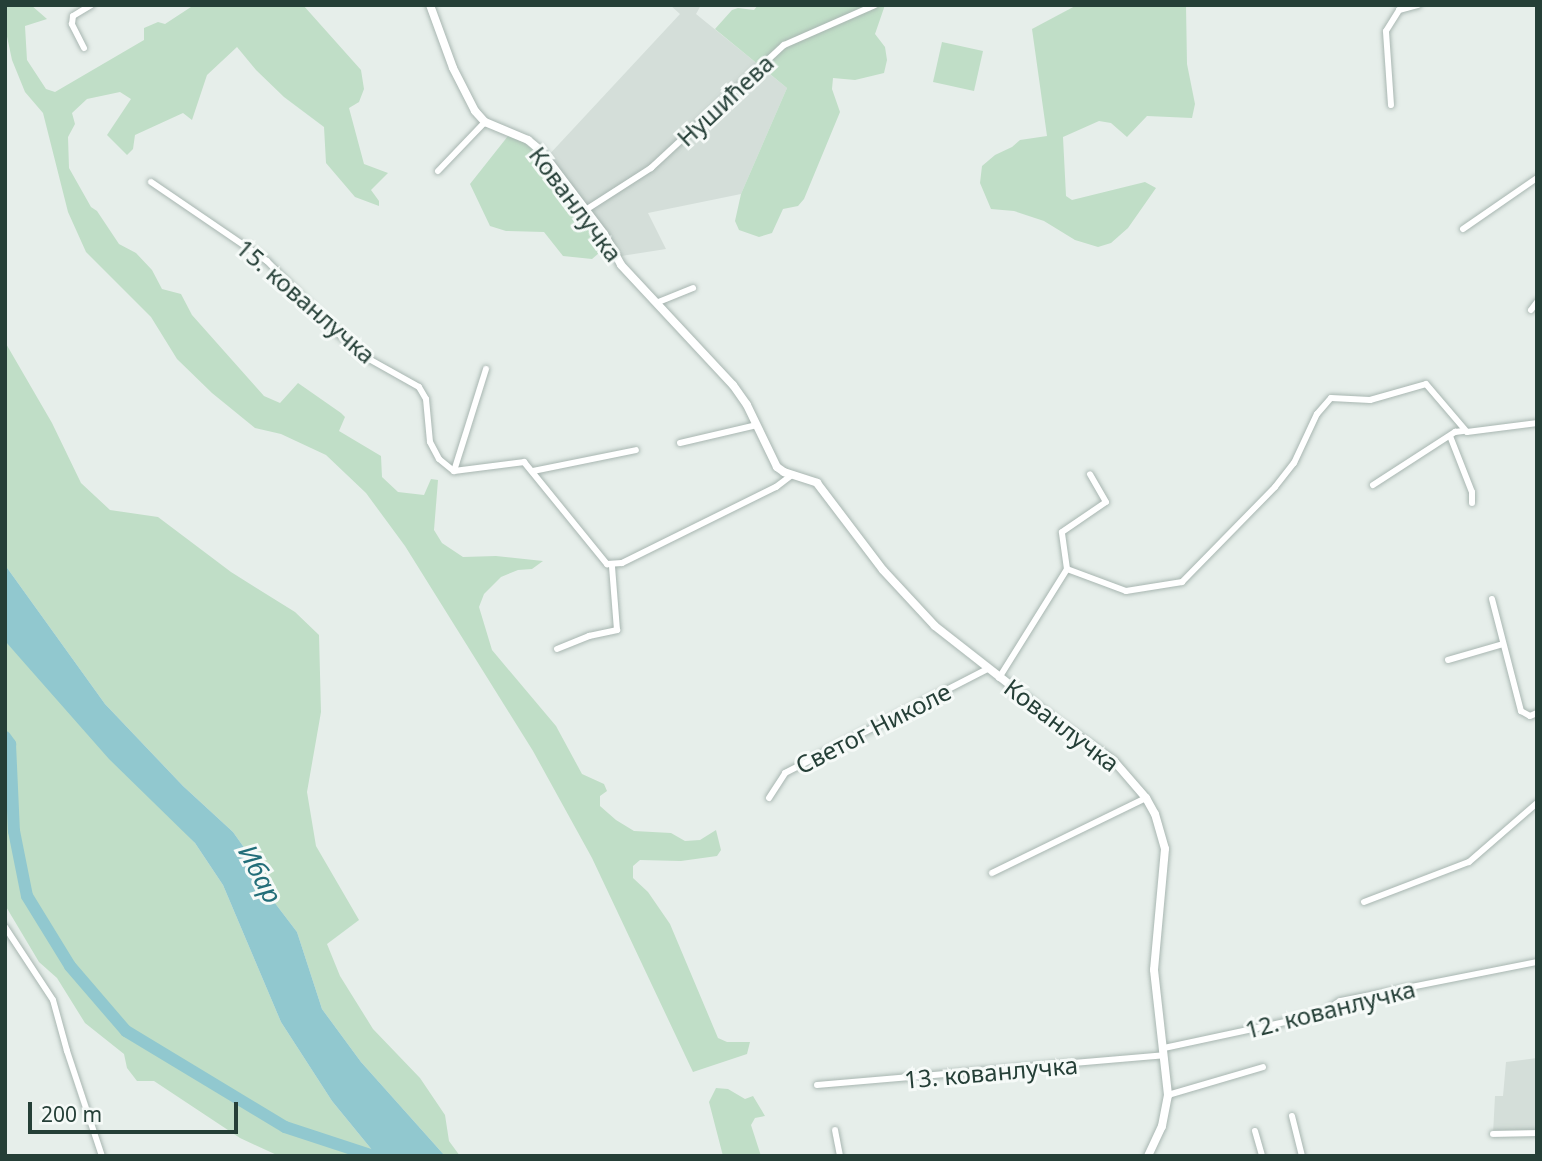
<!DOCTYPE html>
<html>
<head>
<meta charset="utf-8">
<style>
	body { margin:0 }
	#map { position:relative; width:1542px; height:1161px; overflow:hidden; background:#e6eeea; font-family:"Noto Sans",sans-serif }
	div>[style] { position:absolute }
	.built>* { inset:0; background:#d4ded9 }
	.green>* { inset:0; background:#c0dec7 }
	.water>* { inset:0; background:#91c8cf }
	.river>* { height:12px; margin:-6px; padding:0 6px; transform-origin:6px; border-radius:6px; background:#91c8cf }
	.roads { filter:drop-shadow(0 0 2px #a8b6b1) drop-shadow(0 0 2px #a8b6b1) }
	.minor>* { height:6px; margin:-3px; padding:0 3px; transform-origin:3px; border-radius:3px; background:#fff }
	.tertiary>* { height:8px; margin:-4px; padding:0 4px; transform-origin:4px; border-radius:4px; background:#fff }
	span { translate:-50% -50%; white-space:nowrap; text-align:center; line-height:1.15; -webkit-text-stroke:6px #f6faf8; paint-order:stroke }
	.street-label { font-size:24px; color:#253f37 }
	.water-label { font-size:26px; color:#226e79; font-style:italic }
	.frame { position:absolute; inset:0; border:7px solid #253f37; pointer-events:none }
	.scale { position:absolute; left:28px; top:1102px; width:210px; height:32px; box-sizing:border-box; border:4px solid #253f37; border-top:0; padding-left:9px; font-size:21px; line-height:24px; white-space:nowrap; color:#253f37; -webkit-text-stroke:5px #f6faf8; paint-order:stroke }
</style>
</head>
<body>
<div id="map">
	<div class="built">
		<div style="clip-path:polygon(670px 5px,701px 5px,696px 14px,787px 88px,741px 194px,648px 213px,666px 249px,615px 257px,546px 158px,680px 14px)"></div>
		<div style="clip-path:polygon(1537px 1058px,1537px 1133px,1493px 1134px,1495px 1096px,1503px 1096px,1506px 1062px)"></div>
	</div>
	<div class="green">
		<div style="clip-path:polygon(5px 5px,31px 5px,47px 19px,25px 26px,27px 60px,46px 89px,55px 92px,144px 40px,144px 28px,158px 22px,165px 24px,194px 5px,303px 5px,361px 70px,364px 89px,359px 102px,349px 108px,364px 164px,388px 173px,371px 190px,379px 201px,379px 206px,355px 197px,326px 163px,324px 127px,284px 97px,256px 70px,237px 47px,207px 75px,192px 120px,183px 113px,135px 135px,133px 149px,127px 155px,107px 135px,131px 99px,120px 92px,87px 99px,72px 113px,75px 124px,68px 137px,69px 168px,91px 207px,97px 211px,119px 244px,136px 253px,152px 270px,162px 289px,181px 294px,192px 315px,264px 396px,280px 403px,298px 383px,341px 413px,345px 417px,339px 431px,381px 456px,382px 477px,398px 492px,424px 495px,431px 479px,438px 480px,434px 530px,442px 543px,463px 557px,496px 556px,543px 561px,532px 569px,518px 570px,501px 577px,484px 594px,479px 607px,492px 650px,556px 726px,582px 774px,604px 784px,607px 791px,600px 796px,600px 806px,616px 820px,634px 831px,671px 833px,685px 841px,700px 840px,716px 830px,721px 850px,717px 856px,681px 861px,640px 860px,633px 866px,633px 878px,648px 892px,670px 924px,718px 1038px,727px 1042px,750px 1042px,747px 1054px,693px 1072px,592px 858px,533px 751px,405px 546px,366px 493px,326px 455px,281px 434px,255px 428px,212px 393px,177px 359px,151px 317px,86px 252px,68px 212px,43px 113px,25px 92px,12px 60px,5px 27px)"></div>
		<div style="clip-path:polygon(758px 5px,885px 5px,875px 34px,885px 47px,887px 60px,884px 73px,855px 80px,833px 78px,832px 89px,840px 112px,804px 199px,798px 206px,783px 209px,772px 233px,759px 237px,739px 230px,735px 221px,741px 194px,787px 88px,715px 29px,732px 10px,738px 8px,754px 10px)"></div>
		<div style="clip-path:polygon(1077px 5px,1186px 5px,1187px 64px,1195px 104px,1192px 118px,1147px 116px,1127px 137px,1111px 123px,1099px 121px,1063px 137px,1066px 196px,1072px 200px,1145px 182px,1156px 188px,1128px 228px,1111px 243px,1098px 247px,1075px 240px,1044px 221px,1014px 211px,991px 209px,980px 183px,982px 166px,995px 155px,1012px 147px,1020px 140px,1047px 136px,1032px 29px)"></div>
		<div style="clip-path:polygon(942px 42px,983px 51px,974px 91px,933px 82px)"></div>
		<div style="clip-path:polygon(508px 136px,521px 140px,537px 153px,599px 235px,605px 248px,592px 259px,563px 256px,544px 232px,506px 231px,490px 226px,470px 184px)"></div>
		<div style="clip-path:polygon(5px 342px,52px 423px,81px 483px,110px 510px,158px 517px,231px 572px,295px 612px,319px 635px,321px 712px,307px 792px,316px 846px,359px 920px,327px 944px,340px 976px,373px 1029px,420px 1078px,445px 1115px,449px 1141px,460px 1156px,445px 1156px,361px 1062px,322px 1009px,297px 932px,265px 890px,255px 863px,233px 832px,183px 786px,105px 704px,5px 565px)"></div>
		<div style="clip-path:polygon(5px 641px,195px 843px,223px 885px,281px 1022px,332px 1101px,377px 1156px,279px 1156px,240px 1138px,154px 1081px,137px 1081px,127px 1068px,124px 1054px,85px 1023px,57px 978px,39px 962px,5px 905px)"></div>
		<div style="clip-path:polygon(716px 1088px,728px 1089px,745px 1099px,753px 1096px,765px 1116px,755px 1118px,751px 1125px,761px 1156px,723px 1156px,709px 1102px)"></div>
	</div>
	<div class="water">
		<div style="clip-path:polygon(5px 565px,105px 704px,183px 786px,233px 832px,255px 863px,265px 890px,297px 932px,322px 1009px,361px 1062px,445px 1156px,377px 1156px,332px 1101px,281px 1022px,223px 885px,195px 843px,109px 759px,5px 641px)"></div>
	</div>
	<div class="river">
		<div style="left:5px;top:737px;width:9px;rotate:54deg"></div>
		<div style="left:10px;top:744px;width:87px;rotate:87.4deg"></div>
		<div style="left:14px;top:831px;width:66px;rotate:78.7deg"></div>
		<div style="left:27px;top:896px;width:82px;rotate:58.4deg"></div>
		<div style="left:70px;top:966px;width:86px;rotate:49.3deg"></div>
		<div style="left:126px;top:1031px;width:186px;rotate:31.1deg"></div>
		<div style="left:285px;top:1127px;width:93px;rotate:18.2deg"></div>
	</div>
	<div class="roads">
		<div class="minor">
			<div style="left:84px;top:48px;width:27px;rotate:-117deg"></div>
			<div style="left:72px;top:24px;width:8px;rotate:-83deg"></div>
			<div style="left:73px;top:16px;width:21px;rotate:-31deg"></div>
			<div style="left:1391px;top:105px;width:74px;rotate:-93.9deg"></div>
			<div style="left:1386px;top:31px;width:25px;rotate:-58deg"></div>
			<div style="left:1399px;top:10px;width:20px;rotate:-15deg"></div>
			<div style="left:438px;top:171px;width:68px;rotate:-46.2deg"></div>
			<div style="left:151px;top:182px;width:140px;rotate:34.3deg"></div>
			<div style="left:267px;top:261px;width:99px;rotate:45.8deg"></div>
			<div style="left:336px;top:332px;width:43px;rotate:39.3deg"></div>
			<div style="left:369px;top:359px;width:57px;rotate:29.2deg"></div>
			<div style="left:419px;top:387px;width:14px;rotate:60deg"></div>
			<div style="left:426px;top:399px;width:43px;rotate:84.7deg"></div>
			<div style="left:430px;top:442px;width:19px;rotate:62deg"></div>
			<div style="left:439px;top:459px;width:19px;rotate:39deg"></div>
			<div style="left:454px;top:471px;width:71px;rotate:-7.3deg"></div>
			<div style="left:524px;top:462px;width:132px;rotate:50.9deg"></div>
			<div style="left:607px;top:564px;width:15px;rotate:-4deg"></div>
			<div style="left:622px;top:563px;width:172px;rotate:-26.3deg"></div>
			<div style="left:776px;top:487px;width:20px;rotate:-37deg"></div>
			<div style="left:584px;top:211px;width:80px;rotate:-32.7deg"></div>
			<div style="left:651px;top:168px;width:181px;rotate:-42.8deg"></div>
			<div style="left:784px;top:45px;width:99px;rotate:-23.7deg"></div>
			<div style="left:1463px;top:229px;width:90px;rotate:-34.6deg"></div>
			<div style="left:656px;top:303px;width:40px;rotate:-22deg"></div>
			<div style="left:1531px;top:310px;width:10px;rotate:-53deg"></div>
			<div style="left:1450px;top:436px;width:60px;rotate:68.6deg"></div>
			<div style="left:1472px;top:492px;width:11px;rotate:90deg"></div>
			<div style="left:680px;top:443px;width:79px;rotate:-13.2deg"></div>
			<div style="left:454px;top:471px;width:107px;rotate:-72.6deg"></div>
			<div style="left:533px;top:471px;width:105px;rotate:-11.5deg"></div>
			<div style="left:1373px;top:485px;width:98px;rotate:-32.9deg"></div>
			<div style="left:1455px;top:432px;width:8px;rotate:-7deg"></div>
			<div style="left:1067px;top:569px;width:37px;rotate:-98deg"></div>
			<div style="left:1062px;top:532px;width:53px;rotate:-34.3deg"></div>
			<div style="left:1106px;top:502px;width:32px;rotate:-120deg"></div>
			<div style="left:1492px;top:599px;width:116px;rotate:75.5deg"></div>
			<div style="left:1521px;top:711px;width:10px;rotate:29deg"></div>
			<div style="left:1530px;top:716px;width:8px;rotate:-23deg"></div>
			<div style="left:557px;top:649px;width:35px;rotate:-22deg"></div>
			<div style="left:589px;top:636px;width:29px;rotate:-12deg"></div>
			<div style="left:617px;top:630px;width:64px;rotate:-94.5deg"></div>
			<div style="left:1448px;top:660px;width:57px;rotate:-16.2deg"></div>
			<div style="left:999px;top:678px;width:128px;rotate:-58deg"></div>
			<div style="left:1067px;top:569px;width:63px;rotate:20.4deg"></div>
			<div style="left:1126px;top:591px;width:57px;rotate:-9.1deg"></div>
			<div style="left:1182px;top:582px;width:133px;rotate:-45.6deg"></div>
			<div style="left:1275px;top:487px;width:31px;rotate:-52deg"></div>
			<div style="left:1294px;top:463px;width:54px;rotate:-64.9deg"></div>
			<div style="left:1317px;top:414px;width:21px;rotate:-49deg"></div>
			<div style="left:1331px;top:398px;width:39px;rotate:3deg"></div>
			<div style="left:1370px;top:400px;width:58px;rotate:-15.9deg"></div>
			<div style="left:1426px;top:384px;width:63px;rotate:49.5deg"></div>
			<div style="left:1467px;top:432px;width:71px;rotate:-7.3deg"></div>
			<div style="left:769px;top:798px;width:30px;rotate:-57deg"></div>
			<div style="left:785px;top:773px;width:227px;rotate:-27.2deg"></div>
			<div style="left:992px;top:873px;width:171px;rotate:-26deg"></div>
			<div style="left:1364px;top:902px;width:112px;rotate:-20.9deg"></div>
			<div style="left:1469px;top:862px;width:90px;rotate:-40.9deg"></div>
			<div style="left:5px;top:927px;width:87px;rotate:56.7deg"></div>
			<div style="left:53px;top:1000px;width:53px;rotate:74.6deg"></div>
			<div style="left:67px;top:1051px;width:111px;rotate:71.6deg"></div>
			<div style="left:1164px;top:1048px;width:162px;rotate:-12.1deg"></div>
			<div style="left:1322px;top:1014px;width:22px;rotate:-36deg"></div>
			<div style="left:1340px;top:1001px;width:201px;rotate:-11.2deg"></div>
			<div style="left:817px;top:1085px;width:348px;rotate:-4.9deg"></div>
			<div style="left:1168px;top:1095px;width:99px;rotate:-16.4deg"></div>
			<div style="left:1292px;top:1116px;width:41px;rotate:76deg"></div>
			<div style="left:835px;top:1130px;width:26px;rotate:79deg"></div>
			<div style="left:1255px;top:1131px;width:26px;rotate:74deg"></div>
			<div style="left:1493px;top:1134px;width:44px;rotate:-1.3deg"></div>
		</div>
		<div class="tertiary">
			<div style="left:430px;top:5px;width:67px;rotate:69.9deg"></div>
			<div style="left:453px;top:68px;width:48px;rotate:62.9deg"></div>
			<div style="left:475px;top:111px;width:15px;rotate:48deg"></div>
			<div style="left:485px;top:122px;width:47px;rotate:22.7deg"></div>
			<div style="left:528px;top:140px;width:17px;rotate:40deg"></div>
			<div style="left:541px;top:151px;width:104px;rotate:52.8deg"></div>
			<div style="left:604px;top:234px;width:35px;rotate:61deg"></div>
			<div style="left:621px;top:265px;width:164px;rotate:47deg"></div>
			<div style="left:733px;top:385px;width:24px;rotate:55deg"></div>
			<div style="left:747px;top:405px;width:69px;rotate:64.2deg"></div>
			<div style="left:777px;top:467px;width:9px;rotate:36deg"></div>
			<div style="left:784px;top:472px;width:35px;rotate:18deg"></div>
			<div style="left:817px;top:483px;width:109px;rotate:52.8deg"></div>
			<div style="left:883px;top:570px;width:76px;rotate:47.1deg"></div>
			<div style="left:935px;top:626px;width:152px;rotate:38.1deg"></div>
			<div style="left:1055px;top:720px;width:72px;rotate:34.8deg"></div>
			<div style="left:1114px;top:761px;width:49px;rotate:49.1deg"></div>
			<div style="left:1146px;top:798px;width:18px;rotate:61deg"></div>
			<div style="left:1155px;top:814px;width:36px;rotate:74deg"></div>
			<div style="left:1165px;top:849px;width:121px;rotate:95.2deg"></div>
			<div style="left:1154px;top:970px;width:126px;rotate:83.6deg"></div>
			<div style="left:1168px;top:1095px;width:32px;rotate:101deg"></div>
			<div style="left:1162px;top:1126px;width:33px;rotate:115deg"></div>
		</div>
	</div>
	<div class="street-label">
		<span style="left:725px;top:100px;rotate:-43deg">Нушићева</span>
		<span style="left:576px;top:204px;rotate:53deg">Кованлучка</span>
		<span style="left:306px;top:301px;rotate:41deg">15. кованлучка</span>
		<span style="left:1062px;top:725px;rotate:37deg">Кованлучка</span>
		<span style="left:873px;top:728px;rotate:-27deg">Светог Николе</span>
		<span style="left:1330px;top:1009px;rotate:-14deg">12. кованлучка</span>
		<span style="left:991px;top:1072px;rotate:-5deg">13. кованлучка</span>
	</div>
	<div class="water-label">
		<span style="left:260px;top:874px;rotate:62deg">Ибар</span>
	</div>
	<div class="frame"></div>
	<div class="scale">200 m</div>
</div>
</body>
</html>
